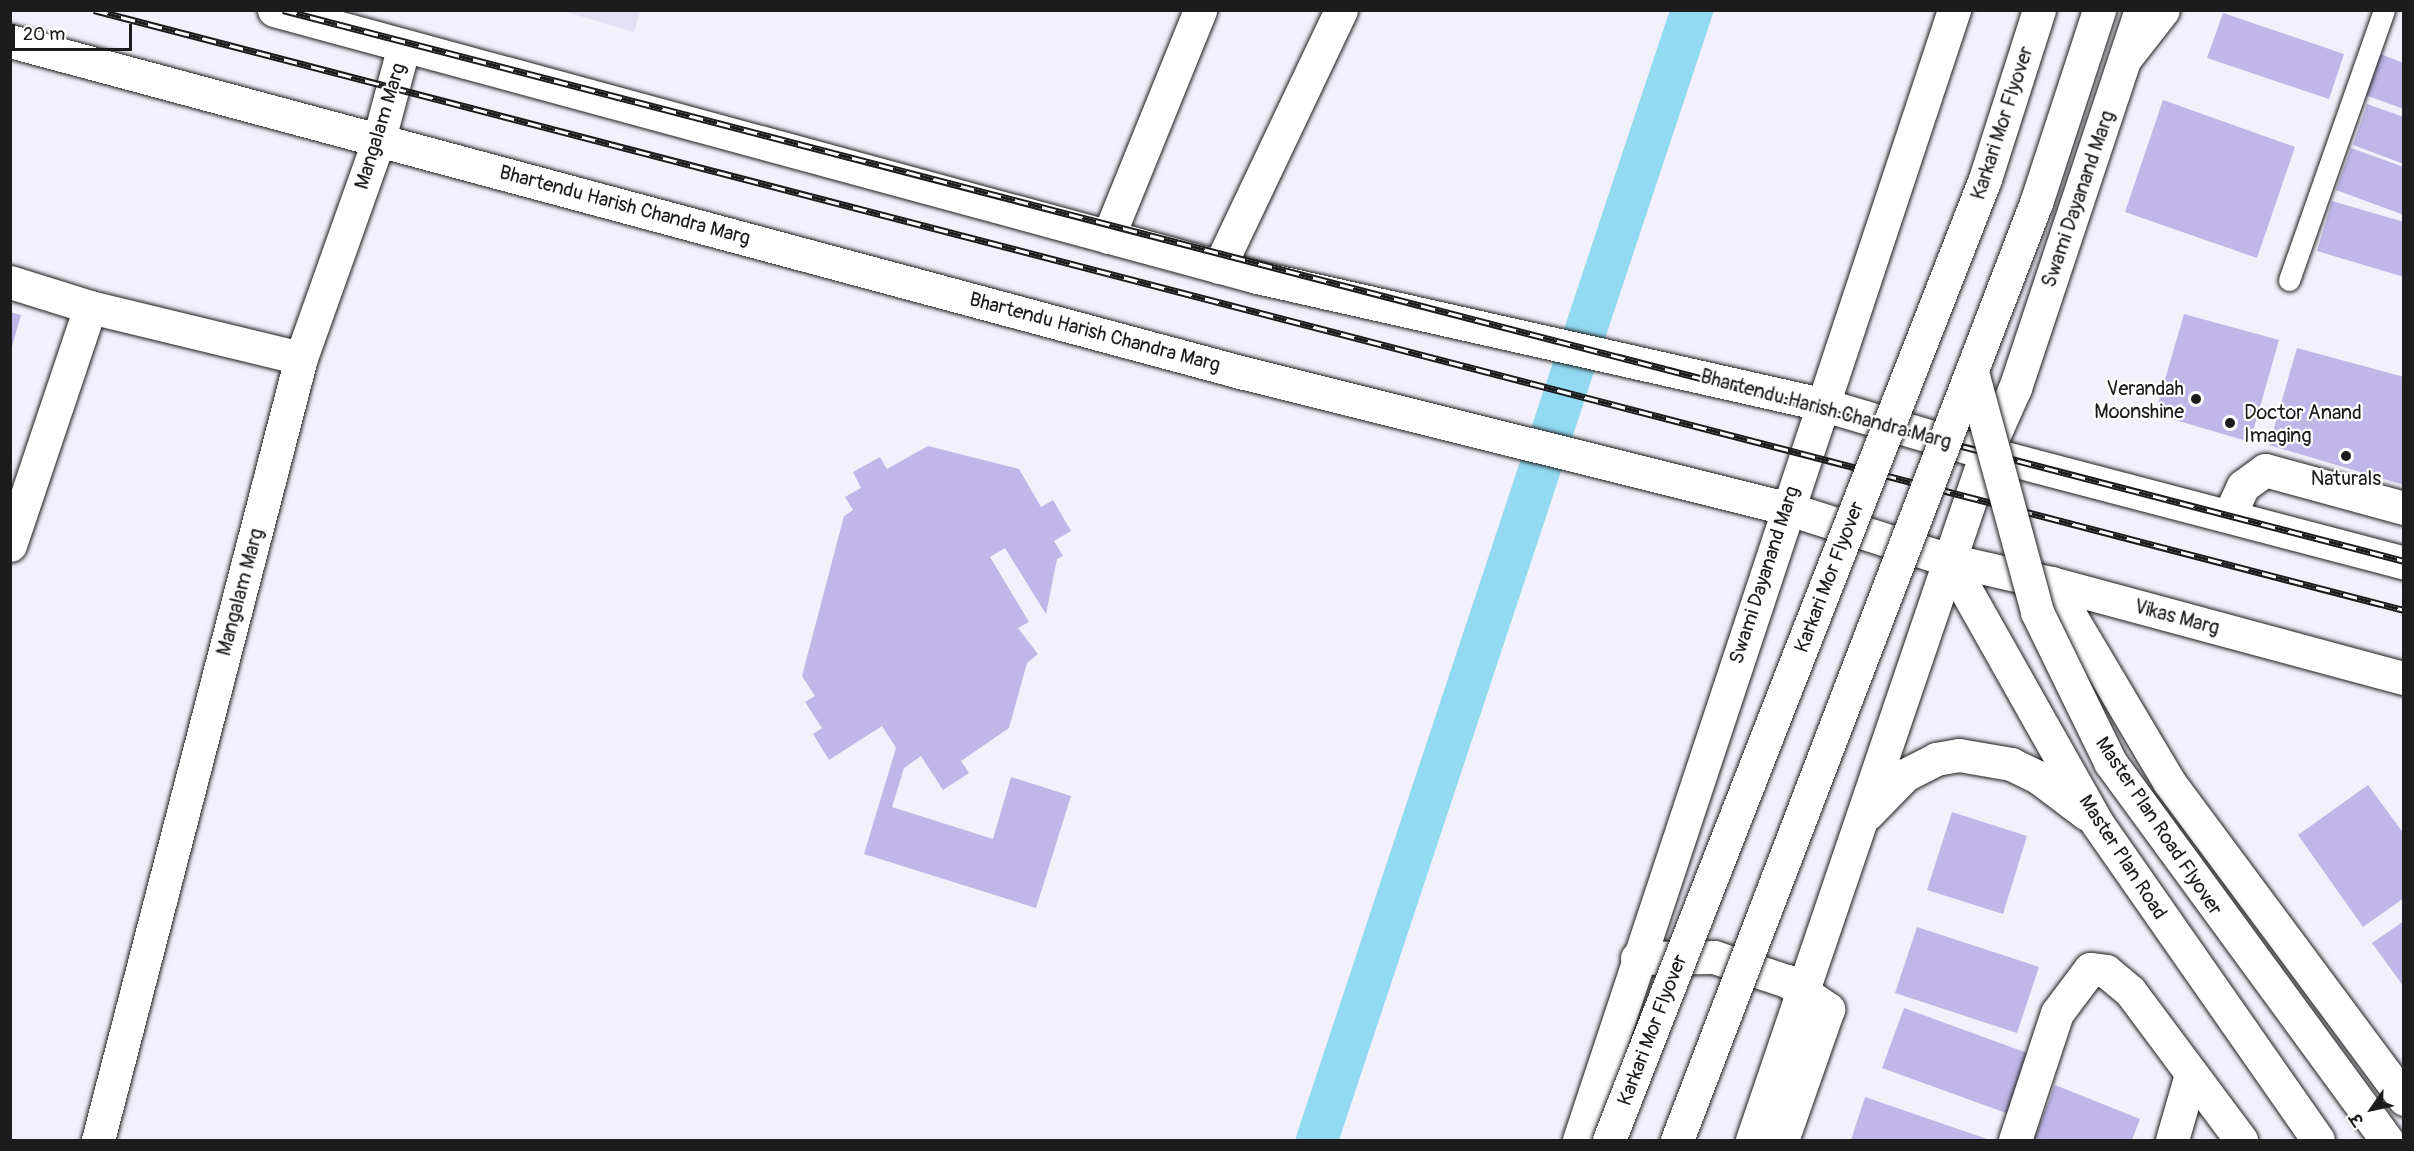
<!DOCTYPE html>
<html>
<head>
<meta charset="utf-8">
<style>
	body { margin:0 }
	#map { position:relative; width:2414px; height:1151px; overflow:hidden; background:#f2f0fa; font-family:Pangolin,"Playpen Sans Deva",sans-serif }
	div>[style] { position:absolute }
	.built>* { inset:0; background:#e3dff5 }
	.canal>* { height:42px; margin:-21px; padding:0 21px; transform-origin:21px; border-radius:21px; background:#91daf2 }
	.building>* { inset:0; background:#c0b6e8 }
	.roads { filter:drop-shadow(0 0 2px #1c1c1c) drop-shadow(0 0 2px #1c1c1c) }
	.service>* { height:21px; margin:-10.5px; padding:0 10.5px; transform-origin:10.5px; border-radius:10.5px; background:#fff }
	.minor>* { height:33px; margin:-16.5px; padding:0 16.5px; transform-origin:16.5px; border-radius:16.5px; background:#fff }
	.secondary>* { height:33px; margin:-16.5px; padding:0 16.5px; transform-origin:16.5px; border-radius:16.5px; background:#fff }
	.primary>* { height:33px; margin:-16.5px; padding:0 16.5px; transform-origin:16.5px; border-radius:16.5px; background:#fff }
	.rail>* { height:7px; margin-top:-3.5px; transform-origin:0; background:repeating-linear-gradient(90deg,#fff 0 14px,#1c1c1c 0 28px); box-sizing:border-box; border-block:2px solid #1c1c1c }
	.bridges { filter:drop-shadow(0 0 2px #1c1c1c) drop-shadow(0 0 2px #1c1c1c) }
	.secondary-bridge>* { height:33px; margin:-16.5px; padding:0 16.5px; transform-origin:16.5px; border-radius:16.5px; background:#fff }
	.primary-bridge>* { height:33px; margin:-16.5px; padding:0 16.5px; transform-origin:16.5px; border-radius:16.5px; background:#fff }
	.dots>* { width:16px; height:16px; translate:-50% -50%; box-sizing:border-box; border:3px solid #fff; border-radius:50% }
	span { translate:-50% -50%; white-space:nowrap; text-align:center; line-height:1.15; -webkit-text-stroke:4.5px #fff; paint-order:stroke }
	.street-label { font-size:20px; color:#1c1c1c }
	.poi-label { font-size:20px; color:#1c1c1c }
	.right { translate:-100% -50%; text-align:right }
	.left { translate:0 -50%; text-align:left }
	.frame { position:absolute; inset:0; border:12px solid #1c1c1c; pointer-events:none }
	.north { position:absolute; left:2342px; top:1079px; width:60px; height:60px; -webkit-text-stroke:4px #fff; paint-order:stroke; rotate:236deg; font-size:16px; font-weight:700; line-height:24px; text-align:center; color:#1c1c1c }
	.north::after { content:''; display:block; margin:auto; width:21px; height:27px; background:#1c1c1c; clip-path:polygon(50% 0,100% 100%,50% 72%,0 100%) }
	.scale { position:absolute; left:12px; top:24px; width:120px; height:27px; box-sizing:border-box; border:3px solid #1c1c1c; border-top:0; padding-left:8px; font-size:18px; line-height:21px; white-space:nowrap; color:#1c1c1c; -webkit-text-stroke:4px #fff; paint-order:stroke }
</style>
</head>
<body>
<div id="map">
	<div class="built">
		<div style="clip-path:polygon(563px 11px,640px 11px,634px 32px)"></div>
	</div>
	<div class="canal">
		<div style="left:1317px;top:1140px;width:1191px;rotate:-71.64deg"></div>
	</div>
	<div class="building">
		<div style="clip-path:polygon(2223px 13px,2344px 54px,2329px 99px,2207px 58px)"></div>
		<div style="clip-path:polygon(2380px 54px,2404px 63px,2404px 109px,2365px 95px)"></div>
		<div style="clip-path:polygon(2163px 100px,2295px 147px,2257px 258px,2125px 212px)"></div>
		<div style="clip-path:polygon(2367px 104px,2404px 117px,2404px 164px,2353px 145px)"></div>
		<div style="clip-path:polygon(2351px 148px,2404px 167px,2404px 215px,2336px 190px)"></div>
		<div style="clip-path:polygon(2332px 201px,2404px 222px,2404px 277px,2317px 251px)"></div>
		<div style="clip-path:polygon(10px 312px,21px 315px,11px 350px,10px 350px)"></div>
		<div style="clip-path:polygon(2184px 314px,2279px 340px,2250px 442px,2155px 414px)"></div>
		<div style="clip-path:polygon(2297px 348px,2404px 377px,2404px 485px,2269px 445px)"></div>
		<div style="clip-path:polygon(928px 446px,1019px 469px,1041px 507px,1053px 500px,1071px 531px,1054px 541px,1063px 556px,1057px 559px,1046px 614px,1005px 548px,990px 557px,1029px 622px,1018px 628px,1038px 654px,1027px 663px,1009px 728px,961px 761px,969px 773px,943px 790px,921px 756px,904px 768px,892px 807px,993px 839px,1011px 777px,1071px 796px,1036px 908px,864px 854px,896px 748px,882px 726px,829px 760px,813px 734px,822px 728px,805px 702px,815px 696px,802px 676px,844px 516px,853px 510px,845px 497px,861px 488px,853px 472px,880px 457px,887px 469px)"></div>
		<div style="clip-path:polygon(2368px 785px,2404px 834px,2404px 898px,2363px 927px,2298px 835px)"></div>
		<div style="clip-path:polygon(1952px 812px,2027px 836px,2003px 914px,1927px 890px)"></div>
		<div style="clip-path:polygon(2404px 921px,2404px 987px,2372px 943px)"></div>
		<div style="clip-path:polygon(1917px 927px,2039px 967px,2017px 1033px,1895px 993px)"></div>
		<div style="clip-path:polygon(1904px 1008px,2030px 1054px,2009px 1114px,1882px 1068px)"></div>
		<div style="clip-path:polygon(2055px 1085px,2140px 1119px,2132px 1140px,2034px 1140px)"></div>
		<div style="clip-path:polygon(1865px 1097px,1990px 1140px,1851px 1140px)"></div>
	</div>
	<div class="roads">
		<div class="service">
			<div style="left:2289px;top:280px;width:286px;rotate:-70.6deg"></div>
		</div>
		<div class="minor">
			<div style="left:2127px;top:56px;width:58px;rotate:-52deg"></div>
			<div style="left:1108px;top:237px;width:245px;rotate:-67.9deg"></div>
			<div style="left:1219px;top:267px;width:284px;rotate:-64.6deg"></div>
			<div style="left:10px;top:282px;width:84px;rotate:17.4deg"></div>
			<div style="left:90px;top:307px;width:217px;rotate:13.6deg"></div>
			<div style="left:2229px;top:516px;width:33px;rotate:-65deg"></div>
			<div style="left:2243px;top:486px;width:27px;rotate:-36deg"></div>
			<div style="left:2265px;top:470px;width:144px;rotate:15.3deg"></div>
			<div style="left:10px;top:545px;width:251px;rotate:-71.4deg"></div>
			<div style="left:1637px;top:958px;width:77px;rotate:-0.7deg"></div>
			<div style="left:1714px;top:957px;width:77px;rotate:18.2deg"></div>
			<div style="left:1787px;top:981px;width:50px;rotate:34.3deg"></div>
			<div style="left:1828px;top:1009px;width:139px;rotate:109.3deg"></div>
			<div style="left:98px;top:1140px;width:808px;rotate:-75.45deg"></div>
			<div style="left:301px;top:358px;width:232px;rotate:-70.4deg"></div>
			<div style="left:379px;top:139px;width:93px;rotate:-75.1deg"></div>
			<div style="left:2015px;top:1140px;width:134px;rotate:-71.7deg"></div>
			<div style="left:2057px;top:1013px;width:55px;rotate:-53.1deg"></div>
			<div style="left:2090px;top:969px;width:16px;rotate:7deg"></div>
			<div style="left:2106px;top:971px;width:31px;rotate:40deg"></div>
			<div style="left:2130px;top:991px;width:186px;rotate:53.3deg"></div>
			<div style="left:2172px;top:1140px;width:69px;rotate:-73.9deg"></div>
		</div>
		<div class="secondary">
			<div style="left:274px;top:10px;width:1019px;rotate:15.2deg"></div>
			<div style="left:1257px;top:277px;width:578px;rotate:12.69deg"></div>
			<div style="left:1821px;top:404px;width:172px;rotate:16.5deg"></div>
			<div style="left:10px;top:41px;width:1274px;rotate:15.06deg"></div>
			<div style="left:1240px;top:372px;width:563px;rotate:13.99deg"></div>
			<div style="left:1786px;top:508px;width:171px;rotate:17.7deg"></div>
			<div style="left:1949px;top:560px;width:302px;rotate:60.6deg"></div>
			<div style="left:2097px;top:823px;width:386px;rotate:55.1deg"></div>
			<div style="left:2051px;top:583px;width:231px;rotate:59.3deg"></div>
			<div style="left:2169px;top:782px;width:395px;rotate:53.4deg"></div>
			<div style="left:1867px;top:814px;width:54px;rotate:-45.7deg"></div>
			<div style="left:1905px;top:775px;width:35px;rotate:-27deg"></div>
			<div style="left:1936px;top:759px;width:23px;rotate:-10deg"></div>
			<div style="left:1959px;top:755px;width:53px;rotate:9.8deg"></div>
			<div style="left:2011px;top:764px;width:30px;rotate:26deg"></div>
			<div style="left:2038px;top:777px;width:61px;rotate:37.1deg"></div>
			<div style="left:1579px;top:1140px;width:1191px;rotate:-71.64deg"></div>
			<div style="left:1752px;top:1140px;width:726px;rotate:-71.19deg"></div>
			<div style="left:1986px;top:453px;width:71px;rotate:-66deg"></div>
			<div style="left:2015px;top:388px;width:398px;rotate:-71.6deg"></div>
		</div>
		<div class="primary">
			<div style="left:1986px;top:453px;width:432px;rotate:14.7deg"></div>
			<div style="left:1949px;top:560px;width:105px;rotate:12.7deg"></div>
			<div style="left:2051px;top:583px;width:366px;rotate:15.1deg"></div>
		</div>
	</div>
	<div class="rail">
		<div style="left:94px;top:10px;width:2387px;rotate:14.56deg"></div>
		<div style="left:283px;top:10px;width:2191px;rotate:14.56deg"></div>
	</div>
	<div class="bridges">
		<div class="secondary-bridge">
			<div style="left:1972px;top:372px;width:249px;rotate:74.8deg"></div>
			<div style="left:2037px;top:612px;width:167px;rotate:64deg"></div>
			<div style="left:2110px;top:762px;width:469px;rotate:53.8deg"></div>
		</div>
		<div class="primary-bridge">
			<div style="left:1609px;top:1140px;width:1032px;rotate:-68.63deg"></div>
			<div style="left:1985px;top:179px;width:177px;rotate:-72.3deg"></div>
			<div style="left:1677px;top:1140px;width:1003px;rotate:-69.04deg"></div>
			<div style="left:2036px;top:203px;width:203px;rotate:-71.9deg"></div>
		</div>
	</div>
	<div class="dots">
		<div style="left:2196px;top:399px;background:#1c1c1c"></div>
		<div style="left:2230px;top:423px;background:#1c1c1c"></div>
		<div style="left:2346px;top:456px;background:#1c1c1c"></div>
	</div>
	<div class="street-label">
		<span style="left:2002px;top:123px;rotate:-72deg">Karkari Mor Flyover</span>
		<span style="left:380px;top:126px;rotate:-73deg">Mangalam Marg</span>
		<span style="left:2078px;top:199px;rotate:-71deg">Swami Dayanand Marg</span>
		<span style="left:625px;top:205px;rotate:15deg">Bhartendu Harish Chandra Marg</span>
		<span style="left:1095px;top:332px;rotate:15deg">Bhartendu Harish Chandra Marg</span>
		<span style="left:1826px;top:409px;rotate:15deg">Bhartendu Harish Chandra Marg</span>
		<span style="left:1764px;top:575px;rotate:-72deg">Swami Dayanand Marg</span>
		<span style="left:1829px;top:577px;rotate:-69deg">Karkari Mor Flyover</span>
		<span style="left:240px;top:592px;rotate:-75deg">Mangalam Marg</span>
		<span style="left:2177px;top:617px;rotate:15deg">Vikas Marg</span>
		<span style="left:2159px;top:826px;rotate:56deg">Master Plan Road Flyover</span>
		<span style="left:2123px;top:857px;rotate:57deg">Master Plan Road</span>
		<span style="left:1652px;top:1030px;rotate:-69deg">Karkari Mor Flyover</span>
	</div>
	<div class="poi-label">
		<span class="right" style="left:2184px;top:400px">Verandah<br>Moonshine</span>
		<span class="left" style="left:2244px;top:424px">Doctor Anand<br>Imaging</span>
		<span style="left:2346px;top:478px">Naturals</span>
	</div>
	<div class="frame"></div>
	<div class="north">उ</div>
	<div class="scale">20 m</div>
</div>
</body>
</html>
